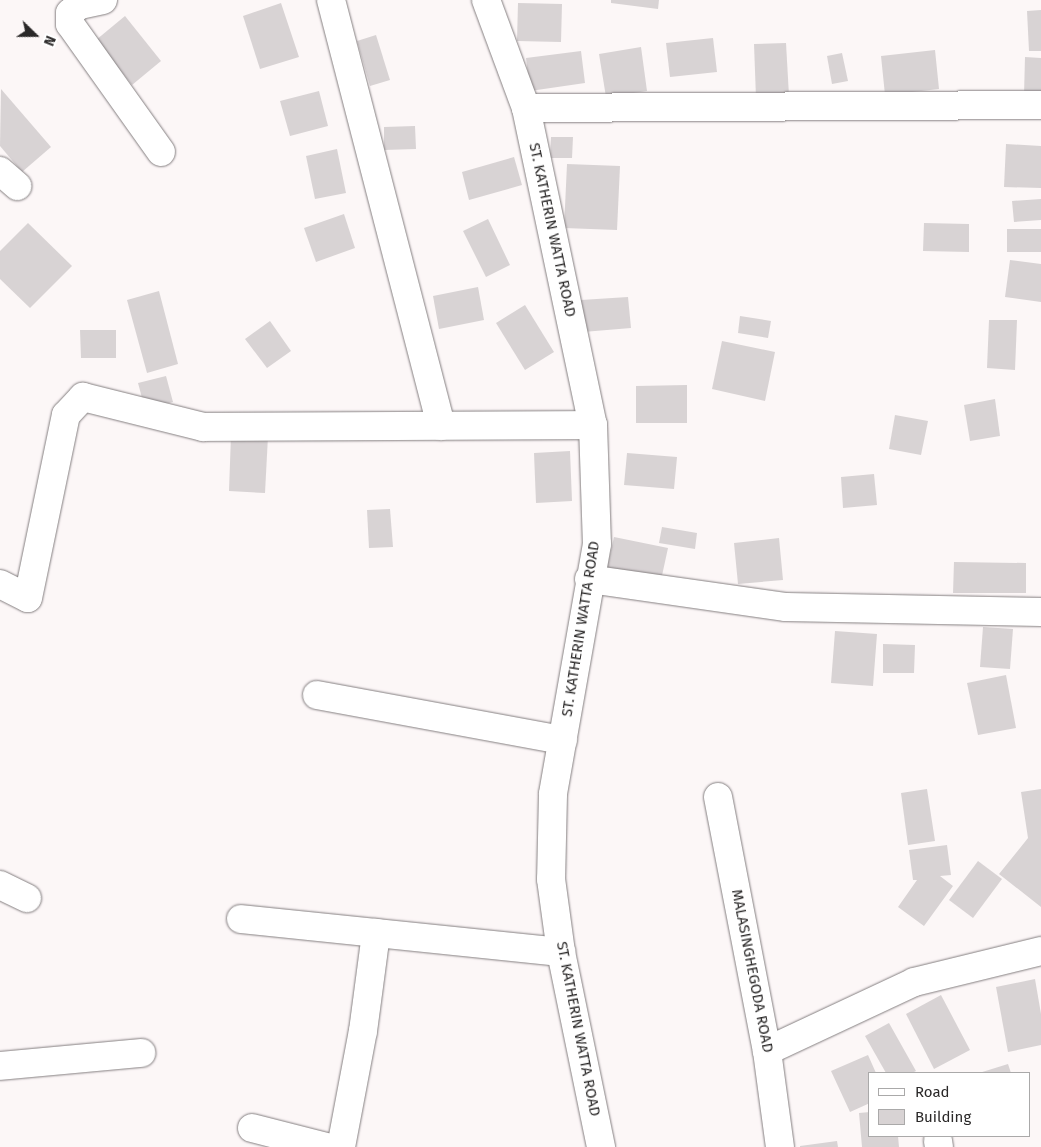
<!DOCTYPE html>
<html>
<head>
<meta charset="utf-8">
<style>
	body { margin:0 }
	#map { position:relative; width:1041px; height:1147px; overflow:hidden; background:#fcf7f7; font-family:"Fira Sans",sans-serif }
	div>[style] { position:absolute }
	.building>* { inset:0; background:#d8d3d4 }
	.roads { filter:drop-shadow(0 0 1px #847f80) drop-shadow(0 0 1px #847f80) }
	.minor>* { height:28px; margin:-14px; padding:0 14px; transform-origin:14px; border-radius:14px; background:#fff }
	span { translate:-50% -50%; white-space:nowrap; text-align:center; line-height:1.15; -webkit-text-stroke:4px #fff; paint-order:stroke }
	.street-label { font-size:15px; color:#2a2828 }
	.legend { position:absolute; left:868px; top:1072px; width:162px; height:65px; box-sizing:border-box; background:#fff; border:1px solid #aaa9a9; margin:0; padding:6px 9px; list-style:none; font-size:15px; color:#2a2828 }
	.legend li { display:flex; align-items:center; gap:10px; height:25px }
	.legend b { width:25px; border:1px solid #aaa9a9 }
	.north { position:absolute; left:10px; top:10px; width:50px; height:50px; -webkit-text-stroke:4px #fff; paint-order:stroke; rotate:112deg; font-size:14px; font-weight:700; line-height:20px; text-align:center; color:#2a2828 }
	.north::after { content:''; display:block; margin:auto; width:18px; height:22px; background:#2a2828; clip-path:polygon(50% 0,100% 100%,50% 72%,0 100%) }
</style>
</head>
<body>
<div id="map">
	<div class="building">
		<div style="clip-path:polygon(611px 0,659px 0,658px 9px,611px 3px)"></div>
		<div style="clip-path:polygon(281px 3px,299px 57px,260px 69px,243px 16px)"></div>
		<div style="clip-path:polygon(518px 3px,562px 4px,561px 42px,517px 41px)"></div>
		<div style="clip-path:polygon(1041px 10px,1041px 51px,1029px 51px,1027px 11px)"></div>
		<div style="clip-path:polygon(125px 16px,161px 61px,132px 85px,96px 40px)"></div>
		<div style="clip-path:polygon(376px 35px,390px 80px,370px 86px,357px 41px)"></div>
		<div style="clip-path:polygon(713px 38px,717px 72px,670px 77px,666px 43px)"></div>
		<div style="clip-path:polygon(786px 43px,789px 96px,756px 98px,754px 44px)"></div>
		<div style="clip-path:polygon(641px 47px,647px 91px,606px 97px,599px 54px)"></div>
		<div style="clip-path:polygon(935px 50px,939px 89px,885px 95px,881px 56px)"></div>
		<div style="clip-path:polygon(581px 51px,585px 83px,530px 91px,526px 58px)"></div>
		<div style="clip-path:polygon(842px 53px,848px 81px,832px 84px,827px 56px)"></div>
		<div style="clip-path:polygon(1025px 57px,1041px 58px,1041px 95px,1024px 95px)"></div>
		<div style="clip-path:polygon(1px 89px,51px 147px,22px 172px,0 146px)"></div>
		<div style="clip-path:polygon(319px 91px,328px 126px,290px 136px,280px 101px)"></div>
		<div style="clip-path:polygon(415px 126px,416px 149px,384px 150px,384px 127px)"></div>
		<div style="clip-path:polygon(551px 137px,573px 137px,572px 158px,550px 158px)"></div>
		<div style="clip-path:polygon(1006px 144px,1041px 146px,1041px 188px,1004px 187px)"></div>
		<div style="clip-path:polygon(337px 149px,346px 193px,315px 199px,306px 156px)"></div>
		<div style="clip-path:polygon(514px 157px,522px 185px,469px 200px,462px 172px)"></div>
		<div style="clip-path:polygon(567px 164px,620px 166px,617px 230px,564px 228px)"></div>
		<div style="clip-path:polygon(1041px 199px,1041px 220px,1014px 222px,1012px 201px)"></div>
		<div style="clip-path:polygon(344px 214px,355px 248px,316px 262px,304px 228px)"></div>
		<div style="clip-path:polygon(488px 219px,510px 265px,486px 277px,463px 231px)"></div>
		<div style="clip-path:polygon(28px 223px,72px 266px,30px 308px,0 279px,0 251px)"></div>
		<div style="clip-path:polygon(924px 223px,969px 224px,969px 252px,923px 251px)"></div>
		<div style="clip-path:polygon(1007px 229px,1041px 229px,1041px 252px,1007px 252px)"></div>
		<div style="clip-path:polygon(1010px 260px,1041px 264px,1041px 302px,1005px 297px)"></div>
		<div style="clip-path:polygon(478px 287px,484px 320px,439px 329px,433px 296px)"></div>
		<div style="clip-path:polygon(159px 291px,178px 364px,147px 373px,127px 300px)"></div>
		<div style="clip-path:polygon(628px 297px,631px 328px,583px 332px,581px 300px)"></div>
		<div style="clip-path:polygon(525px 305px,554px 352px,525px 370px,496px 323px)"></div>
		<div style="clip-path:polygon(740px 316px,771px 321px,768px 338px,738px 333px)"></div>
		<div style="clip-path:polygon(989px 320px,1017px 320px,1015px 370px,987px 368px)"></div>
		<div style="clip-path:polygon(270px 321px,291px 351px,267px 368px,245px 339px)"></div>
		<div style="clip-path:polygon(80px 330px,116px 330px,116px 358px,81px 358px)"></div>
		<div style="clip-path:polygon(722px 341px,775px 352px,765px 401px,712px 389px)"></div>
		<div style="clip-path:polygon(166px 376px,173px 402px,145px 409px,138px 383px)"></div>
		<div style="clip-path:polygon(687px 385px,687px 423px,636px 423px,636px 386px)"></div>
		<div style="clip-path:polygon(995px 399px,1000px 436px,970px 441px,964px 405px)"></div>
		<div style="clip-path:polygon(895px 415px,928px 421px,921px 455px,889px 449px)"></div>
		<div style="clip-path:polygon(231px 435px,268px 436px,265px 493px,229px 491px)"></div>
		<div style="clip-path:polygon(570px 451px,572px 501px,536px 503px,534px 453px)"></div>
		<div style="clip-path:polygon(627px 453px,677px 457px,674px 489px,624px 485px)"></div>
		<div style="clip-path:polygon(874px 474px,877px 505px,843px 508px,841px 477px)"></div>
		<div style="clip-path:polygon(390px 509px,393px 547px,369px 548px,367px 510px)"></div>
		<div style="clip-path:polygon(662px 527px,697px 533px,695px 549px,659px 543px)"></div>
		<div style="clip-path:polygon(614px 537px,668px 548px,661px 580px,607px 568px)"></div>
		<div style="clip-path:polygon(779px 538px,783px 580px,738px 584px,734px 543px)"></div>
		<div style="clip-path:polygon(954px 562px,1026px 563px,1026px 593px,953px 593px)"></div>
		<div style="clip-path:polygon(983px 627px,1013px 629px,1010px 669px,980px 667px)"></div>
		<div style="clip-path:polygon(835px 631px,877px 634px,873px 686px,831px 683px)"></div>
		<div style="clip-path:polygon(883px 644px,915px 645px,914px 673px,883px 673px)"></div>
		<div style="clip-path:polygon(1006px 675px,1016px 728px,978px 735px,967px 683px)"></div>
		<div style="clip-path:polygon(927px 789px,935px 841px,908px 845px,901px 793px)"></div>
		<div style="clip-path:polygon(1041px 789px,1041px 907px,999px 874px,1028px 838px,1021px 792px)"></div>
		<div style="clip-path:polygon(947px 845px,951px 875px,940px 876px,953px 886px,924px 926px,898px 907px,917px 880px,913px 880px,909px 850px)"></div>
		<div style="clip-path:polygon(978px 861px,1002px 879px,973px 918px,949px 900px)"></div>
		<div style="clip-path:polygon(1035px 979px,1041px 1014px,1041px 1045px,1008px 1052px,996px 987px)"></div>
		<div style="clip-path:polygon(941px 995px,970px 1050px,934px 1069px,906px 1014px)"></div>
		<div style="clip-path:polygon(889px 1023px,916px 1071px,912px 1073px,886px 1073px,865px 1036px)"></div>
		<div style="clip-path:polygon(868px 1055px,876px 1073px,870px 1073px,870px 1103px,850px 1112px,831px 1071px)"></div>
		<div style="clip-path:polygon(1008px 1064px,1011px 1073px,979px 1073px)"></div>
		<div style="clip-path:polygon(870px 1112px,870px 1136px,898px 1136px,899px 1147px,862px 1147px,859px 1113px)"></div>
		<div style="clip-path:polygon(837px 1141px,838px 1147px,800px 1147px,800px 1146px)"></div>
	</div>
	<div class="roads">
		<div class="minor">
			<div style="left:103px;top:0;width:25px;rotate:168deg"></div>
			<div style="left:79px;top:5px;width:12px;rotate:138deg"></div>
			<div style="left:70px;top:13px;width:11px;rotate:90deg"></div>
			<div style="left:70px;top:24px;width:157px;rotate:54.6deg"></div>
			<div style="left:331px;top:0;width:440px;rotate:75.5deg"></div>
			<div style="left:486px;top:0;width:115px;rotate:69.7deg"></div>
			<div style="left:526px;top:108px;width:324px;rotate:78.1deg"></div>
			<div style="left:593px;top:425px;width:119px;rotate:88.1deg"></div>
			<div style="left:597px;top:544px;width:254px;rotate:100deg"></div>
			<div style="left:553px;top:794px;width:85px;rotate:91.3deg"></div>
			<div style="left:551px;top:879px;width:74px;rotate:82.2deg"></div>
			<div style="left:561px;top:952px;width:199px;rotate:78.4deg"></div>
			<div style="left:526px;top:108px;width:515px;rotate:-0.33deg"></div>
			<div style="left:0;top:171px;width:23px;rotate:41deg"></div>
			<div style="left:589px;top:579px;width:199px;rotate:8.1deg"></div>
			<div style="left:786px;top:607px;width:255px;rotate:1.1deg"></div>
			<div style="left:0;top:584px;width:31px;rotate:27deg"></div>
			<div style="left:28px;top:598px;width:187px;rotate:-78.3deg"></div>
			<div style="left:66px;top:415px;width:25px;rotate:-47deg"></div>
			<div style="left:83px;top:397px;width:124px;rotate:14deg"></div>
			<div style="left:203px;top:427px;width:390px;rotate:-0.3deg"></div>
			<div style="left:317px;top:695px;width:250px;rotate:10.4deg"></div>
			<div style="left:718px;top:797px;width:259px;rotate:79.1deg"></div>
			<div style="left:767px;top:1051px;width:97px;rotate:82.3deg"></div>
			<div style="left:0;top:885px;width:30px;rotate:26deg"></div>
			<div style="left:241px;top:919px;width:322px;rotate:5.9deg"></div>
			<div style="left:767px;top:1051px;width:162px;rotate:-25.1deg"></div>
			<div style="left:914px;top:982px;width:131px;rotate:-13.7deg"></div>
			<div style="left:0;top:1066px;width:142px;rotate:-5.3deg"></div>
			<div style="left:252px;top:1128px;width:76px;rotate:14.4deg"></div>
			<div style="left:938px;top:1141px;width:6px;rotate:81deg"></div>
			<div style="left:341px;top:1147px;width:118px;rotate:-79.3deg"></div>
			<div style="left:363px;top:1031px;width:99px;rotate:-82.4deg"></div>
		</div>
	</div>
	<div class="street-label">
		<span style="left:552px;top:230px;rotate:78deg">ST. KATHERIN WATTA ROAD</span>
		<span style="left:581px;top:629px;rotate:-81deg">ST. KATHERIN WATTA ROAD</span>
		<span style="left:752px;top:971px;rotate:79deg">MALASINGHEGODA ROAD</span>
		<span style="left:578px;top:1029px;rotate:79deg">ST. KATHERIN WATTA ROAD</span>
	</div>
	<ul class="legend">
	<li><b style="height:6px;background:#fff"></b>Road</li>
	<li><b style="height:14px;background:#d8d3d4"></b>Building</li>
	</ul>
	<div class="north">N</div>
</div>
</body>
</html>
